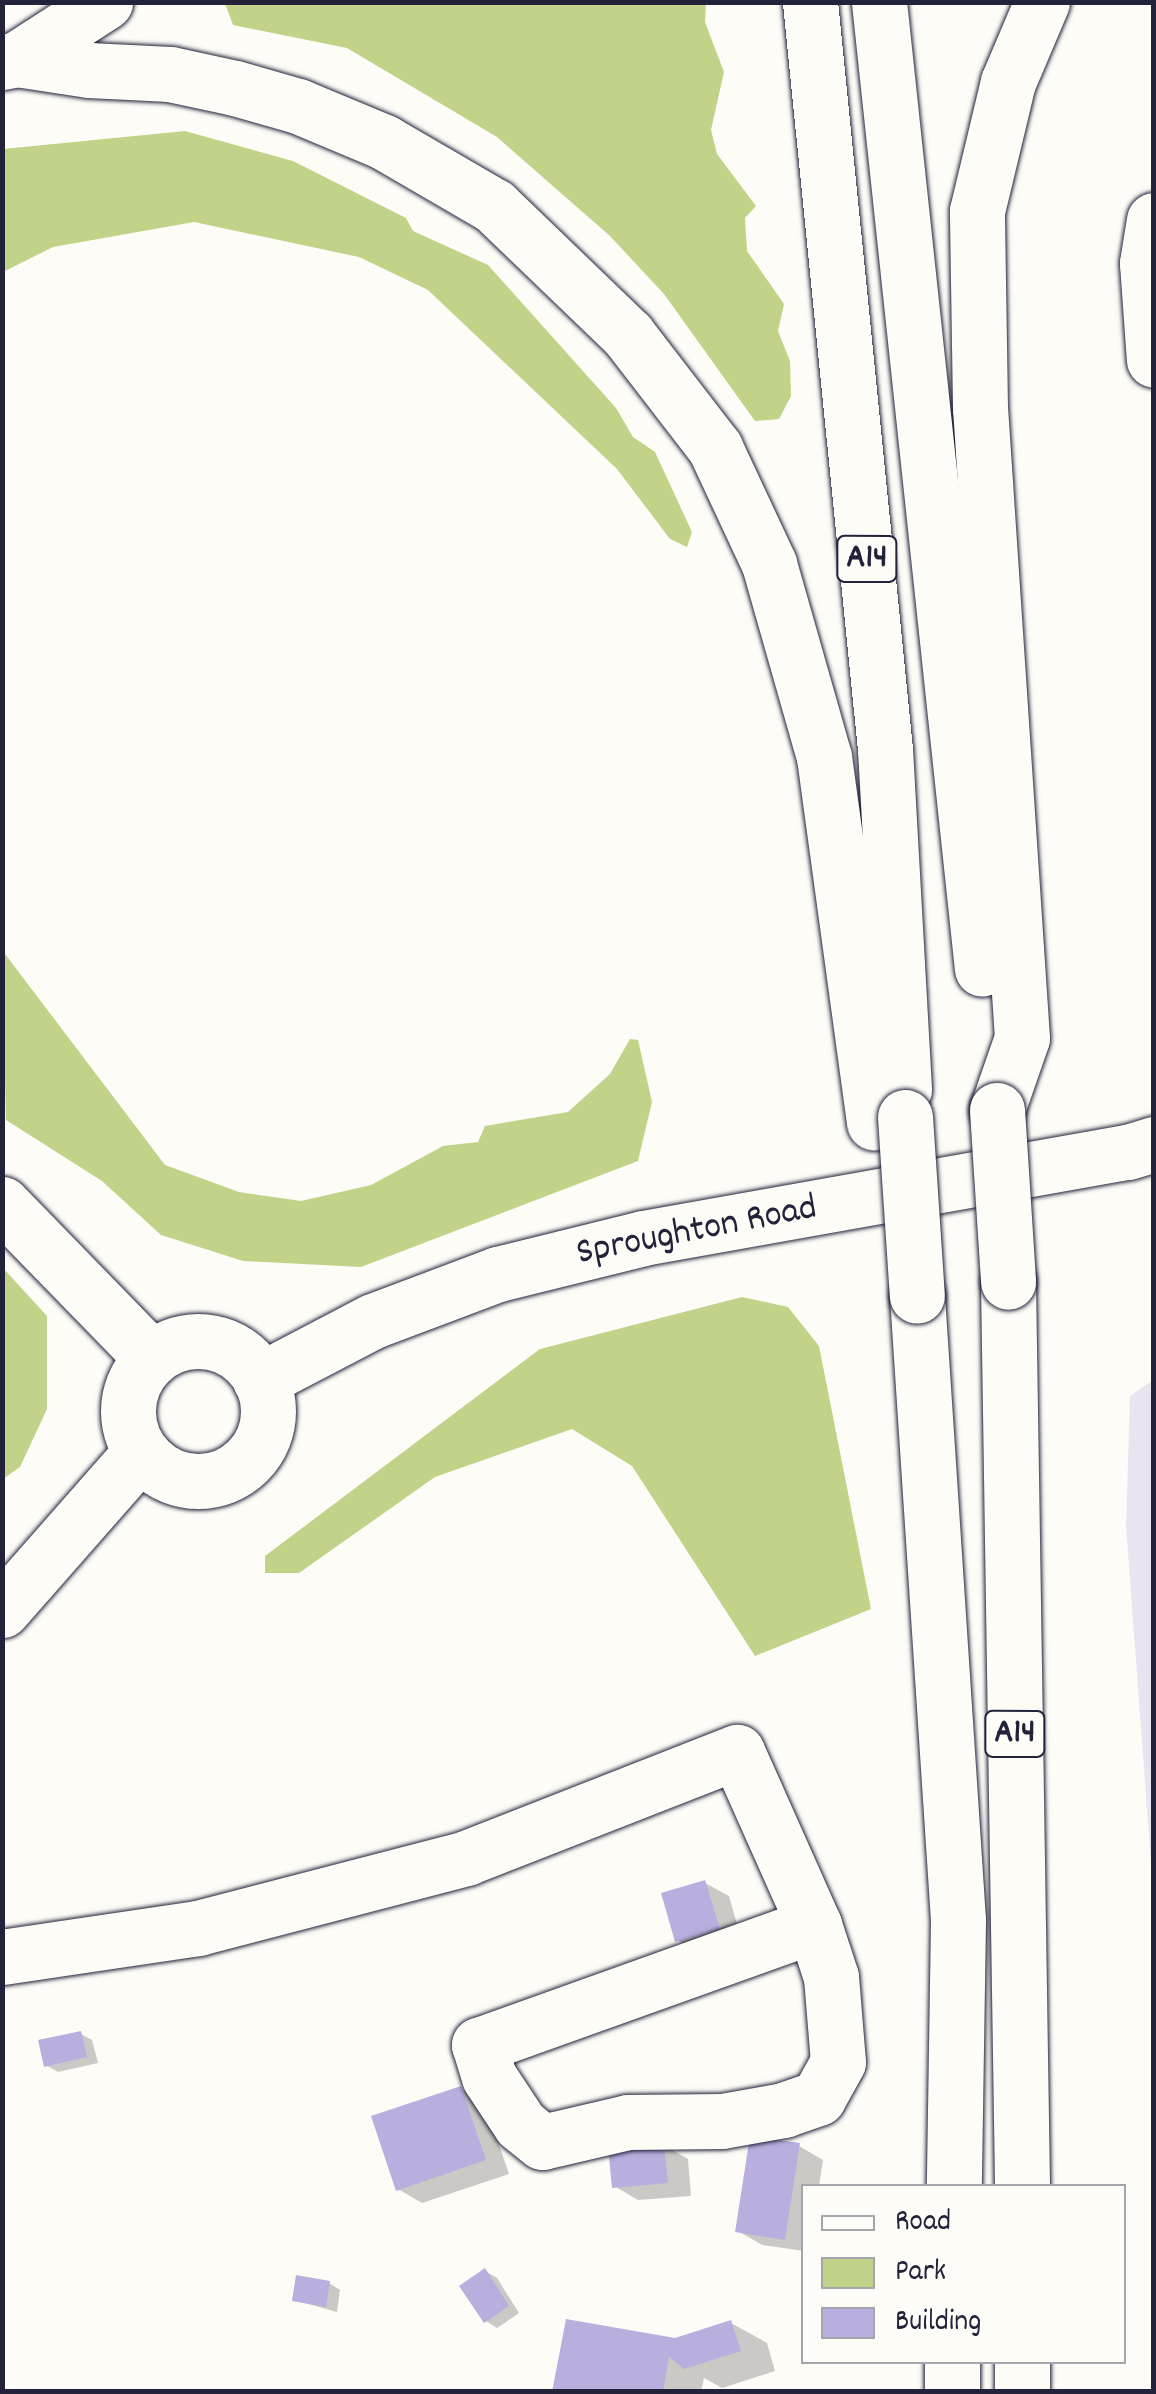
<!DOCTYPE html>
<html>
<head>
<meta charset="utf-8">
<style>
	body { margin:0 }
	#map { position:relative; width:1156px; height:2394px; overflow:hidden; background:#fdfcf7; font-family:Dekko,sans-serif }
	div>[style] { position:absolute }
	.built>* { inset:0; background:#e9e5f0 }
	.green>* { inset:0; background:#c1d388 }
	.shadow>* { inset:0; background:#0003 }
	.building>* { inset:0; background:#baaedf }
	.roads { filter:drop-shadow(0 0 2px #22223b) drop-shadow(0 0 2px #22223b) }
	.minor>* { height:55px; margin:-27.5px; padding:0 27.5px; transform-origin:27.5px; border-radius:27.5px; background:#fdfcf7 }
	.minor>.ring { margin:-27.5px; padding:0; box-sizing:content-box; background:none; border:55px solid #fdfcf7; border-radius:50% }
	.highway>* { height:55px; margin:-27.5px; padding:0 27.5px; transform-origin:27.5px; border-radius:27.5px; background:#fdfcf7 }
	.bridges { filter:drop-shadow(0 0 2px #22223b) drop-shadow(0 0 2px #22223b) }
	.highway-bridge>* { height:55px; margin:-27.5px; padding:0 27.5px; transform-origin:27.5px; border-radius:27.5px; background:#fdfcf7 }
	span { translate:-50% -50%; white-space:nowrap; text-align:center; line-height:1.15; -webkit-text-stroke:8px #fdfcf7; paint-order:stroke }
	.shield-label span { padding:2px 8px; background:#fdfcf7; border:2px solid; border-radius:8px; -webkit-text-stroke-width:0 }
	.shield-label { font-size:35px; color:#22223b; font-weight:700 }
	.street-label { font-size:38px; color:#22223b }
	.frame { position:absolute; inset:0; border:5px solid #22223b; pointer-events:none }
	.legend { position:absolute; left:801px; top:2184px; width:325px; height:180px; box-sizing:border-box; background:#fdfcf7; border:2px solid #a5a5ac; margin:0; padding:12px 18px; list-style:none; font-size:30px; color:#22223b }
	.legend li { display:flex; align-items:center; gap:20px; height:50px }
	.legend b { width:50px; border:2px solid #a5a5ac }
</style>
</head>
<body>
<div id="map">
	<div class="built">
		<div style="clip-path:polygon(1153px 1380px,1153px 1890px,1126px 1526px,1130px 1396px)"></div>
	</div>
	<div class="green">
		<div style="clip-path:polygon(225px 3px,706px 3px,705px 22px,724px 72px,711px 130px,717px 154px,756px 206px,745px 218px,747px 251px,784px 304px,778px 331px,790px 361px,791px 396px,779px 419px,755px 421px,664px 294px,610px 236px,497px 137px,347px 48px,233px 25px)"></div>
		<div style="clip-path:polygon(185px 131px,293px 161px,406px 218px,413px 231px,488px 265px,616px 408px,633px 437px,655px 452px,692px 532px,687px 547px,670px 539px,617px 469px,428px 290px,359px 257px,194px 222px,53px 247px,3px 272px,3px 149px)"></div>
		<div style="clip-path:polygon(2px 950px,165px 1165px,239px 1192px,301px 1201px,371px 1185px,443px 1146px,478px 1142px,485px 1126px,568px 1112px,610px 1074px,630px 1039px,638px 1040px,652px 1102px,638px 1161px,361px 1267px,243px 1261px,161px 1235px,102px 1181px,6px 1120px)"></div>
		<div style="clip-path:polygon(3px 1268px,47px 1316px,47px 1409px,20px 1467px,3px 1479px)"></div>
		<div style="clip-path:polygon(742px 1297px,788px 1307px,819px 1346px,871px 1609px,755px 1656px,632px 1466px,572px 1429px,435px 1477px,299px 1573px,265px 1573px,265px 1556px,540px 1349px)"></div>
	</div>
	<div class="shadow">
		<div style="clip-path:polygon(705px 1883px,729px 1896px,742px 1942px,701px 1954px,677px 1940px)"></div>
		<div style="clip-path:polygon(81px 2034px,92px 2040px,98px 2063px,58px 2072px,46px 2065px)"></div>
		<div style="clip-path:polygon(461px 2089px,485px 2103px,509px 2174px,422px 2203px,398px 2189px)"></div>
		<div style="clip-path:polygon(664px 2145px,688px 2159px,691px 2196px,638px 2200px,614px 2186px)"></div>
		<div style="clip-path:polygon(799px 2146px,823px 2160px,819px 2186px,804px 2186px,804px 2251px,762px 2245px,738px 2231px)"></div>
		<div style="clip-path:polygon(485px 2271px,497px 2278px,519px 2313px,497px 2328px,486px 2321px)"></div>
		<div style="clip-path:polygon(329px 2283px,340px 2290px,337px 2312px,294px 2300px)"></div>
		<div style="clip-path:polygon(731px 2323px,767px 2343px,775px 2371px,722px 2388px,704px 2378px,701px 2392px,555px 2392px,675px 2341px)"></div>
	</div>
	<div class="building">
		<div style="clip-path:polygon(705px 1880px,720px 1929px,675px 1942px,661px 1893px)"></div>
		<div style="clip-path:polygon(81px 2031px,87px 2057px,44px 2067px,38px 2040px)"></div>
		<div style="clip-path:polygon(461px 2086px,486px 2160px,396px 2191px,371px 2116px)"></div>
		<div style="clip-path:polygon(750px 2136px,800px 2143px,785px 2240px,735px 2232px)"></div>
		<div style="clip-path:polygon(664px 2143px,668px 2183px,612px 2188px,608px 2147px)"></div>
		<div style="clip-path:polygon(485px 2268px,509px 2306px,484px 2323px,459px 2286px)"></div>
		<div style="clip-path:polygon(296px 2275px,330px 2281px,326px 2307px,292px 2301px)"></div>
		<div style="clip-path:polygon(566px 2319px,675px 2338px,731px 2320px,741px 2351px,684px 2369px,669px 2357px,663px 2392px,552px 2392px)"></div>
	</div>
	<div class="roads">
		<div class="minor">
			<div style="left:1154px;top:220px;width:44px;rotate:99.2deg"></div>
			<div style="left:1147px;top:263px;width:97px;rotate:85.9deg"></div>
			<div class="ring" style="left:128px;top:1341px;width:85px;height:85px"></div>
			<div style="left:260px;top:1380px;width:127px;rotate:-27.6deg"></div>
			<div style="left:373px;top:1321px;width:134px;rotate:-20.6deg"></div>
			<div style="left:498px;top:1274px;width:149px;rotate:-13.9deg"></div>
			<div style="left:643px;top:1238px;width:493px;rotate:-10.1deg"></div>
			<div style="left:1128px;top:1152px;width:27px;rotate:-17deg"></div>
			<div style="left:2px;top:1610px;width:210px;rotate:-48.7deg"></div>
			<div style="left:2px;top:1957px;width:198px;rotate:-8.4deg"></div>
			<div style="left:198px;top:1928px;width:277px;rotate:-14.6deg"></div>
			<div style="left:466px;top:1858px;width:291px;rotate:-21.4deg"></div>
			<div style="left:737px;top:1752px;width:189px;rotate:66deg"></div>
			<div style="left:814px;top:1925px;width:55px;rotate:71.9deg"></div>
			<div style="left:831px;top:1977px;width:85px;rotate:85.3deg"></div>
			<div style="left:838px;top:2062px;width:41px;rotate:119.1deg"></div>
			<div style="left:818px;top:2098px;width:36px;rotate:161deg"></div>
			<div style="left:784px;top:2110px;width:63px;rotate:169.9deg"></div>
			<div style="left:722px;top:2121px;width:94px;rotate:179.4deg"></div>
			<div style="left:628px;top:2122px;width:88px;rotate:166.9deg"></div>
			<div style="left:542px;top:2142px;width:28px;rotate:-141deg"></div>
			<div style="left:520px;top:2124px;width:56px;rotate:-123.4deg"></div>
			<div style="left:489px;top:2077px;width:34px;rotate:-107deg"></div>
			<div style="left:479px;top:2045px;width:356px;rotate:-19.7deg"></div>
		</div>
		<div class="highway">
			<div style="left:810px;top:2px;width:751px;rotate:84.27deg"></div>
			<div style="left:885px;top:749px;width:341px;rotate:86.8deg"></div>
			<div style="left:879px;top:2px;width:972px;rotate:83.92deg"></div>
			<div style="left:17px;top:59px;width:73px;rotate:8.7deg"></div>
			<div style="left:89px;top:70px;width:81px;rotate:2.8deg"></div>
			<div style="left:170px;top:74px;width:66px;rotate:12.2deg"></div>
			<div style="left:235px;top:88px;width:66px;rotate:15.9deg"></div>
			<div style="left:298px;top:106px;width:93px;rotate:22.7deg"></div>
			<div style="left:384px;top:142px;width:127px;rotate:30.2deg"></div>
			<div style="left:494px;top:206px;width:186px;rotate:43.9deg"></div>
			<div style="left:628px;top:335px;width:143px;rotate:52.4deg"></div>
			<div style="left:715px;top:448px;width:128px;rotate:65deg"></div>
			<div style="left:769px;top:564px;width:201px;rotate:74.1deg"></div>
			<div style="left:824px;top:757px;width:369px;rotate:82.2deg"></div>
			<div style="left:2px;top:62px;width:15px;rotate:-11deg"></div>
			<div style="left:17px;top:59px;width:105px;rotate:-32.9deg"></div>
			<div style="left:997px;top:1110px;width:76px;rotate:-70.9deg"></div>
			<div style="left:1022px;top:1038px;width:631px;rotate:-93.81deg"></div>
			<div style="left:980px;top:408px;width:197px;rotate:-90.9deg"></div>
			<div style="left:977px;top:211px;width:133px;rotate:-76.5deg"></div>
			<div style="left:1008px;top:82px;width:87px;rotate:-67deg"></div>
			<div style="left:2px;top:1204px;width:215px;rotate:45.8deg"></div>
			<div style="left:1008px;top:1282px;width:904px;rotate:89.11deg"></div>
			<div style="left:917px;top:1296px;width:625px;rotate:86.24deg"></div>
			<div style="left:958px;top:1920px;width:266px;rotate:90.9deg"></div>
			<div style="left:1022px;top:2362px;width:30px;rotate:90deg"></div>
			<div style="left:952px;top:2392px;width:30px;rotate:-90deg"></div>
		</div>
	</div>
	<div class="bridges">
		<div class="highway-bridge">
			<div style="left:997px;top:1110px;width:172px;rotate:86.3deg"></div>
			<div style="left:905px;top:1117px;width:179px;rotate:86.2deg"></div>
		</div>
	</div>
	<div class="shield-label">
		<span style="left:867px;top:559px">A14</span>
		<span style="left:1015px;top:1734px">A14</span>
	</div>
	<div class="street-label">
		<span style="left:697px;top:1232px;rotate:-11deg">Sproughton Road</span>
	</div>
	<div class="frame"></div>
	<ul class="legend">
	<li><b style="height:12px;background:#fdfcf7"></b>Road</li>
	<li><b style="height:28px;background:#c1d388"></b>Park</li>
	<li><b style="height:28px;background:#baaedf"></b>Building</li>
	</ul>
</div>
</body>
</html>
